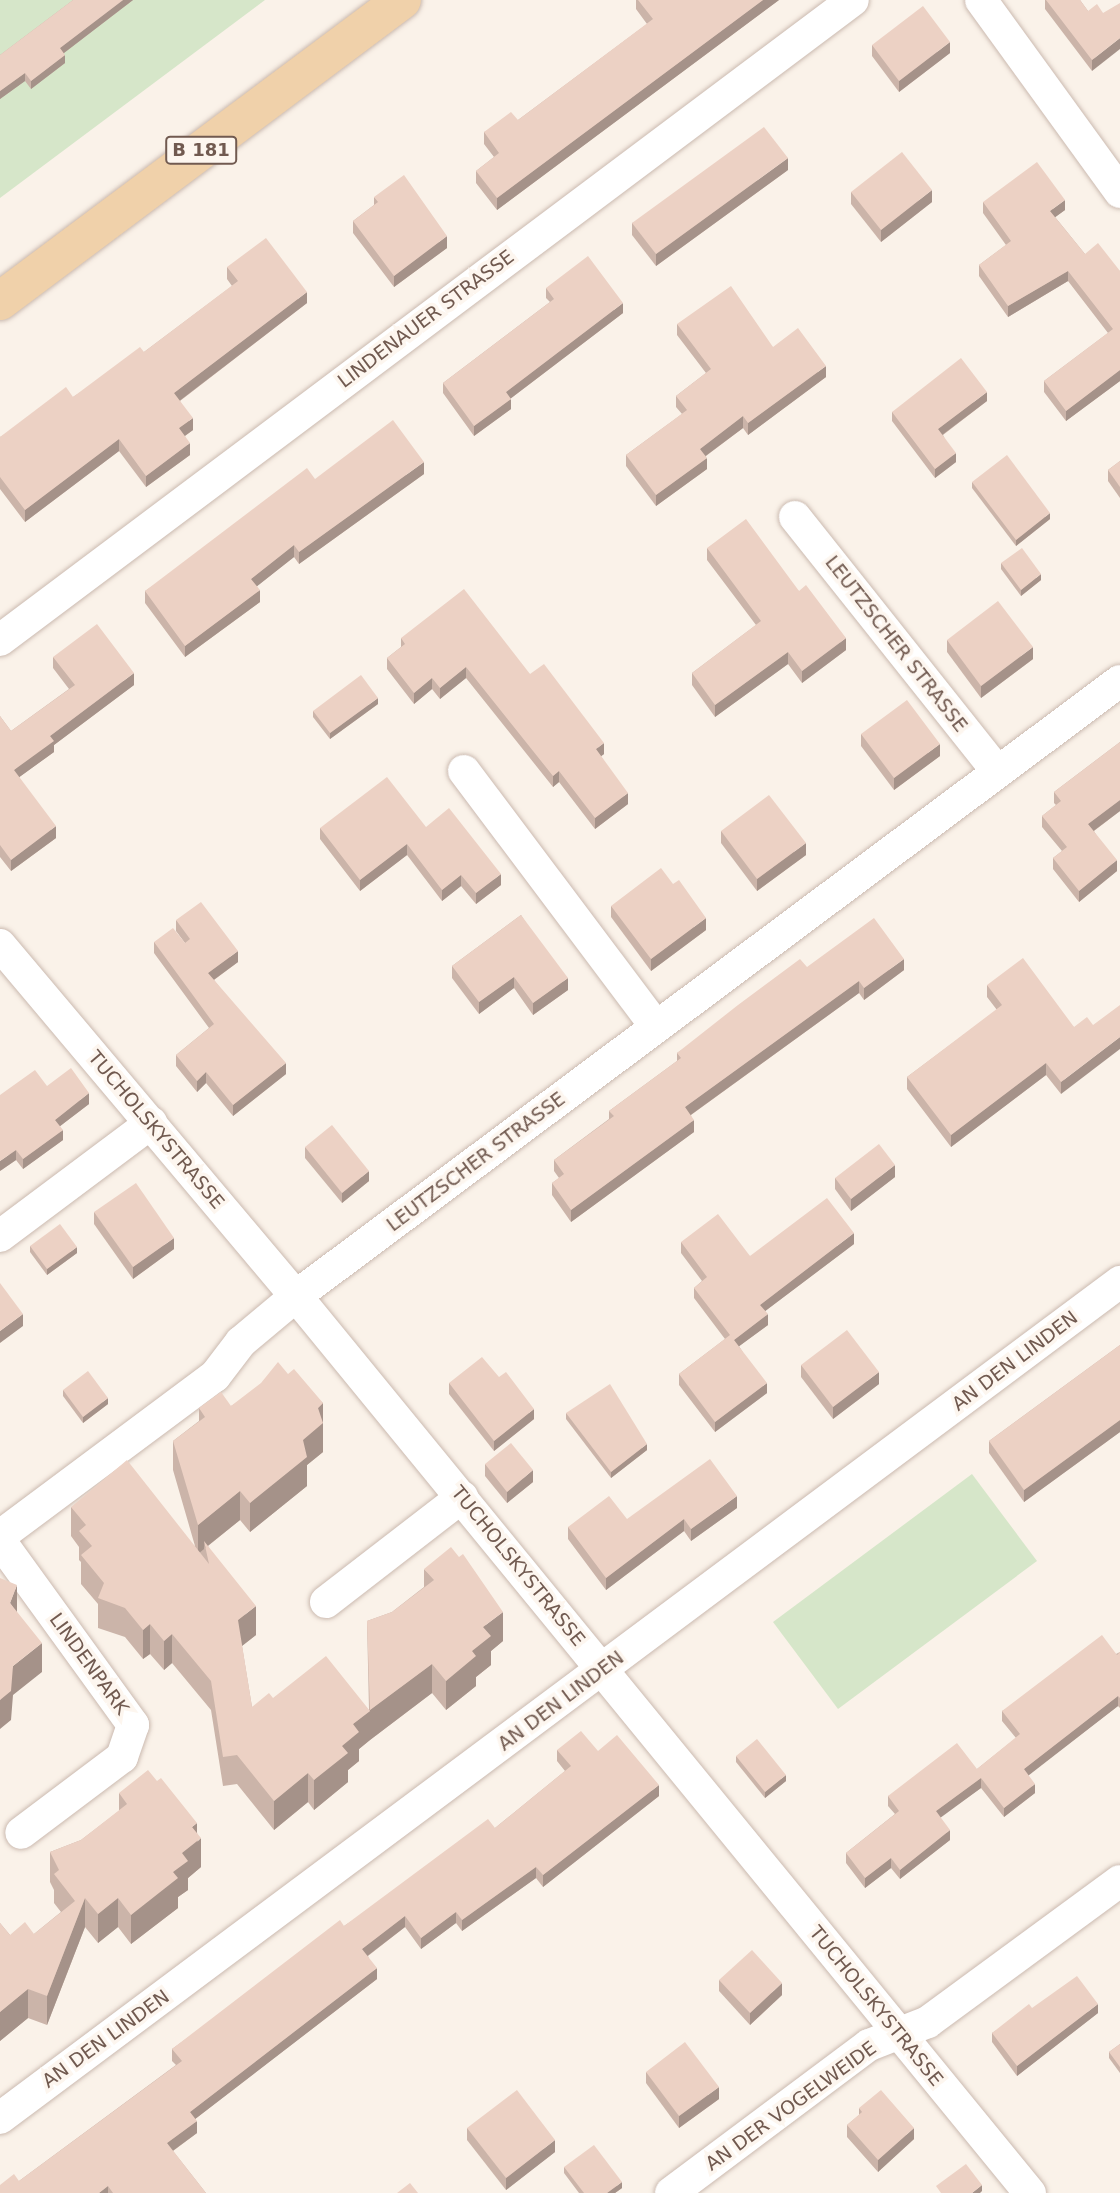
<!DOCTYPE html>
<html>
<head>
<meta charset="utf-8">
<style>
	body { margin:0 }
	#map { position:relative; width:1120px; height:2193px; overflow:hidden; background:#faf2e9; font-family:"DejaVu Sans",sans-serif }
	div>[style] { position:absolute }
	.green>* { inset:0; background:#d6e6c9 }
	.roads { filter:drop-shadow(0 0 2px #cbbab0) drop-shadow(0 0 2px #cbbab0) }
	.street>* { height:32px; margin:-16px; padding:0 16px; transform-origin:16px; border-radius:16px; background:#fff }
	.primary>* { height:38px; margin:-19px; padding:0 19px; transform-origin:19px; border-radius:19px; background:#f0d1aa }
	.wall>* { inset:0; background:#cbb4a9 }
	.shaded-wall>* { inset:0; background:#a59289 }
	.building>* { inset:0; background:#ecd1c4 }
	span { translate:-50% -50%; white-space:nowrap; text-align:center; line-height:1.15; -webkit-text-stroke:7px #fdf6ef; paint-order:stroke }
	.shield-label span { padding:2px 5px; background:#fdf6ef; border:2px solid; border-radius:5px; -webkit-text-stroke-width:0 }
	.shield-label { font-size:18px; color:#715a50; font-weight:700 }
	.street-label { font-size:19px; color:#715a50 }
</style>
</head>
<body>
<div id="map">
	<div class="green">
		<div style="clip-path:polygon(0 0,265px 0,0 198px)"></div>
		<div style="clip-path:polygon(972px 1474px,1037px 1561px,838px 1709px,773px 1622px)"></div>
	</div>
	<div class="roads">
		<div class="street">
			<div style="left:981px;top:0;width:237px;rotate:54.1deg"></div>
			<div style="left:795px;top:517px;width:325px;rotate:51.5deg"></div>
			<div style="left:0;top:640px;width:1066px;rotate:-36.88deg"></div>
			<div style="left:464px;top:771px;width:320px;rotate:53.1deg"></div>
			<div style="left:0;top:945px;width:459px;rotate:49.9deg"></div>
			<div style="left:296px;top:1296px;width:1159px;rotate:50.71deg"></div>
			<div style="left:0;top:1236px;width:189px;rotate:-36.8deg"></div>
			<div style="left:0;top:1536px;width:268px;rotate:-36.7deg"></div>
			<div style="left:215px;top:1376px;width:43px;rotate:-52.6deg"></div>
			<div style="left:241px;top:1342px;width:72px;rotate:-39.9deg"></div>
			<div style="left:296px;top:1296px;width:1028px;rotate:-36.74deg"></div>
			<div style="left:0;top:1541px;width:227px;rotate:54.1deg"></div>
			<div style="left:133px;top:1725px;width:34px;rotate:109deg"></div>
			<div style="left:122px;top:1757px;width:126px;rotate:143deg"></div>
			<div style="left:326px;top:1602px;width:172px;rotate:-37.7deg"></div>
			<div style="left:0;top:2118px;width:1398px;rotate:-36.74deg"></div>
			<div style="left:671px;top:2193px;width:247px;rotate:-36.8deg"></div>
			<div style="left:869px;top:2045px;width:63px;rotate:-21.3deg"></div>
			<div style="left:928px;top:2022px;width:238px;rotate:-36.3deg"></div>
		</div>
		<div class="primary">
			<div style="left:0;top:301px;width:502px;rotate:-36.82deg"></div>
		</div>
	</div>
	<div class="wall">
		<div style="clip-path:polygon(73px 0,133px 0,64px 53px,65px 63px,31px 89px,25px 81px,0 99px,0 55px)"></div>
		<div style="clip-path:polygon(636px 0,779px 0,497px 210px,476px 183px,476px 171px,494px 157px,484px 144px,484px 132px,518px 120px,647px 24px,636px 9px)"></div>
		<div style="clip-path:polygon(1045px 0,1080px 0,1088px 11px,1103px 13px,1092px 71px,1045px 9px)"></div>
		<div style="clip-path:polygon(872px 45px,950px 53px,899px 92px,872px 56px)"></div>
		<div style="clip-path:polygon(788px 170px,656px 266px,632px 235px,632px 223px)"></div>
		<div style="clip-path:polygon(851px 192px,932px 202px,881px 242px,851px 204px)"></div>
		<div style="clip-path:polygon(374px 197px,447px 248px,394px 287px,353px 233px,353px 221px,374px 205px)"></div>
		<div style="clip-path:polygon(983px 202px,1065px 210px,1055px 217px,1085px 254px,1120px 271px,1120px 381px,1066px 421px,1044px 392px,1044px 381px,1108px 333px,1068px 281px,1008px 317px,979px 276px,979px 265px,1006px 245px,983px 213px)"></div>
		<div style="clip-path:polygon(227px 267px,307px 303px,180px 401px,193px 430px,185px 436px,190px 455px,146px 487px,119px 451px,25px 522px,0 489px,0 437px,73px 397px,144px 352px,232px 286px,227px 279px)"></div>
		<div style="clip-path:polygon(546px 288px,623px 313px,510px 399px,511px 409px,474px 436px,443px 393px,443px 383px,550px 302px,546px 298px)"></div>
		<div style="clip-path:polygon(677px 324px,773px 347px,826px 377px,748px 435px,743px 428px,706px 456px,707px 469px,656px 506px,626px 466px,626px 455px,682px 414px,676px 407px,676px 396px,706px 373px,677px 335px)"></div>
		<div style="clip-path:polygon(987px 401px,943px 435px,956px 462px,935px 478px,892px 421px,892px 412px)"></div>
		<div style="clip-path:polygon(1120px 461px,1120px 498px,1108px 481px,1108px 470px)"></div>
		<div style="clip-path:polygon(424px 474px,299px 564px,294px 557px,257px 586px,260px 602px,185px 657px,145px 603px,145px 591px,315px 479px)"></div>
		<div style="clip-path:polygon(972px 482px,1050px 519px,1016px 546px,972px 488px)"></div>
		<div style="clip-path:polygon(707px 548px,799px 591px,846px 650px,802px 683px,788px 664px,715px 717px,692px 685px,692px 673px,756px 625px,707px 560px)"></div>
		<div style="clip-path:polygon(1001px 563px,1041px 580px,1021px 596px,1001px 569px)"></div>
		<div style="clip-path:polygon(401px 638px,530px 674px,604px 754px,601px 756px,628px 804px,595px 829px,559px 782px,553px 787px,466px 678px,440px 699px,432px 689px,414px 704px,387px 669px,387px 658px,401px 647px)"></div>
		<div style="clip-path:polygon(947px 640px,1033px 659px,981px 698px,947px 652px)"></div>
		<div style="clip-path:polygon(53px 657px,134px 685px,54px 745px,54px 752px,19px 777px,56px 838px,11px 871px,0 857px,0 716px,11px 731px,69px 689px,53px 668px)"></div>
		<div style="clip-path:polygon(378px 704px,330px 739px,313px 717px,313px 711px)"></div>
		<div style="clip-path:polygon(861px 734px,940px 756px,894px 790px,861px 746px)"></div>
		<div style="clip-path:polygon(1120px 742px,1120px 811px,1094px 831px,1117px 871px,1079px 902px,1053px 869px,1053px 858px,1062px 851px,1042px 827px,1042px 816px,1056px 805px,1054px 803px,1054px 792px)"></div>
		<div style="clip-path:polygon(426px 827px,501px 885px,476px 904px,461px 886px,442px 901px,407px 855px,360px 891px,320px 839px,320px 828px)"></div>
		<div style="clip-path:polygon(721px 831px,806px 855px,757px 891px,721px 843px)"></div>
		<div style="clip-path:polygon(611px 906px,706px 930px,651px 971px,611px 917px)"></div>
		<div style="clip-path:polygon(521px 915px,568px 990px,533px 1015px,514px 988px,479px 1014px,452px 978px,452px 966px)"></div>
		<div style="clip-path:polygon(176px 920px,238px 962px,214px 980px,286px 1074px,233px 1116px,206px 1083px,197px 1092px,176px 1066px,176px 1055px,209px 1028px,154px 953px,154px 942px,185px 943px,176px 931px)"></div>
		<div style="clip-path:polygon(807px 967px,904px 970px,864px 1000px,859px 993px,691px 1115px,694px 1132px,571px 1222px,552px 1195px,552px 1183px,559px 1178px,554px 1171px,554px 1160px,609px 1119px,609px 1111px,677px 1061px,677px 1053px)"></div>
		<div style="clip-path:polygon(987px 985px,1074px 1027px,1061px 1094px,1046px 1075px,951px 1147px,907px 1089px,907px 1077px,997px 1010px,987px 997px)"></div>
		<div style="clip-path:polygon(47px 1086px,89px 1104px,60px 1126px,63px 1140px,23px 1169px,16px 1160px,0 1171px)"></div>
		<div style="clip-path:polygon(305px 1147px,369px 1181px,342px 1203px,305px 1158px)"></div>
		<div style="clip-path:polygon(895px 1177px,851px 1211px,835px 1189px,835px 1178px)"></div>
		<div style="clip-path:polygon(94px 1212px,174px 1249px,133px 1279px,94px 1224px)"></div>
		<div style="clip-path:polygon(681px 1242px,750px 1256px,854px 1244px,765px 1311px,768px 1325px,739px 1346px,767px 1393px,715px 1432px,679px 1385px,679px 1374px,725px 1339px,694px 1298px,694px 1288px,702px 1281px,681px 1253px)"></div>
		<div style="clip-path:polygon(30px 1246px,77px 1253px,47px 1275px,30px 1252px)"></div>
		<div style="clip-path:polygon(1120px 1345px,1120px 1432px,1024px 1502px,989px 1453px,989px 1441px)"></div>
		<div style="clip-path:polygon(801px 1365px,879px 1384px,833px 1419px,801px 1377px)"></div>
		<div style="clip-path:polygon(288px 1374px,323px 1403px,323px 1452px,307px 1465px,307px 1486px,250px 1532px,240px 1520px,208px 1546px,256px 1635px,242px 1646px,252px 1707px,273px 1698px,369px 1710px,367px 1621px,392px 1612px,424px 1587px,424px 1569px,503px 1641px,491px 1651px,491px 1665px,476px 1677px,476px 1686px,446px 1710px,432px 1693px,370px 1740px,370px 1728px,370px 1740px,359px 1749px,359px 1761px,348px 1770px,348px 1782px,314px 1810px,308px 1802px,274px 1830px,237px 1784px,223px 1786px,211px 1710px,172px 1663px,164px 1670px,150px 1654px,143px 1659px,125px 1637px,98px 1628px,98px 1604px,81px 1584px,81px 1562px,79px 1560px,79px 1547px,71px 1536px,71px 1507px,195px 1546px,173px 1470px,173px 1441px,199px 1421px,199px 1408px,231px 1406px)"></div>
		<div style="clip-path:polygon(499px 1377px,534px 1419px,494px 1451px,449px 1394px,449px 1383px)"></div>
		<div style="clip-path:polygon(63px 1390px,108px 1404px,83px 1423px,63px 1396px)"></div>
		<div style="clip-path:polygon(566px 1413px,647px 1450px,611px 1478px,566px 1419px)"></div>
		<div style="clip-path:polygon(485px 1464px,533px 1482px,507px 1503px,485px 1476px)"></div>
		<div style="clip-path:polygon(737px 1508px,691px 1541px,684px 1531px,606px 1590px,568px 1539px,568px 1527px)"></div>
		<div style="clip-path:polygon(1120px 1652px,1120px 1708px,1118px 1706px,1028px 1775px,1035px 1793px,1004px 1817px,981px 1788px,940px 1817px,950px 1840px,900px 1879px,891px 1868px,865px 1888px,846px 1863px,846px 1853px,895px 1814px,888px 1806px,888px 1796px,977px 1769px,1016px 1738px,1002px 1721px,1002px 1711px)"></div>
		<div style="clip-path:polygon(557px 1750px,598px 1751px,659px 1796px,543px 1887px,536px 1878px,462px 1931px,456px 1923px,421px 1949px,405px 1927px,368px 1956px,377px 1979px,195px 2119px,197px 2133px,173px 2151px,206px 2193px,0 2193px,19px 2181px,176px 2065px,172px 2061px,172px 2049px,344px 1926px,495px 1828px,565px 1771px,557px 1761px)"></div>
		<div style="clip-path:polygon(736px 1756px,786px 1781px,765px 1798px,736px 1762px)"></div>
		<div style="clip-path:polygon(119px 1793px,197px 1832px,201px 1867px,188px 1878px,188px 1890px,178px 1897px,178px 1908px,131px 1944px,118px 1927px,98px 1943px,85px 1927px,47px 2025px,28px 2018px,0 2041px,0 1923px,10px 1935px,34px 1934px,61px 1912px,54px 1903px,54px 1890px,50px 1882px,50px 1852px,81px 1840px,119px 1811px)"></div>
		<div style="clip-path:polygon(719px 1980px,782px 1995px,750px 2025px,719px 1991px)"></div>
		<div style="clip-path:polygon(1032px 2008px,1098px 2013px,1017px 2076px,992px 2042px,992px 2033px)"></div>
		<div style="clip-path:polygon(1120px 2044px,1120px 2073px,1109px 2058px,1109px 2052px)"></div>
		<div style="clip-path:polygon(646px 2072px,719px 2099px,679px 2128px,646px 2083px)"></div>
		<div style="clip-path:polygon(859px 2108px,914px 2139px,878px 2172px,847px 2137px,847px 2125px,859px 2115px)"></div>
		<div style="clip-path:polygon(467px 2128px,555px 2152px,506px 2190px,467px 2140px)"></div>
		<div style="clip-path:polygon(564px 2167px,622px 2188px,615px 2193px,579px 2193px,564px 2173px)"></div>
	</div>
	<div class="shaded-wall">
		<div style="clip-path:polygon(123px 0,133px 0,60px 56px,60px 48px)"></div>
		<div style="clip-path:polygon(763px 0,779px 0,497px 210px,497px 198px)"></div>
		<div style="clip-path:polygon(1120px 38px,1120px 49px,1092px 71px,1092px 60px)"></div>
		<div style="clip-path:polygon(950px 42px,950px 53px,899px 92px,899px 81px)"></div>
		<div style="clip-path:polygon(65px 55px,65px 63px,31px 89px,31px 81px)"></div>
		<div style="clip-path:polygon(25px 73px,25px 81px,0 99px,0 91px)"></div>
		<div style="clip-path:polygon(788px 158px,788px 170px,656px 266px,656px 254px)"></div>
		<div style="clip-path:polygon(932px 190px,932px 202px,881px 242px,881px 230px)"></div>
		<div style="clip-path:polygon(1065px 200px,1065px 210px,1050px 221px,1050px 211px)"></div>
		<div style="clip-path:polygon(447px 236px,447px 248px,394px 287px,394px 276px)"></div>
		<div style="clip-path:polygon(1068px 271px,1068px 281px,1008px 317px,1008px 306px)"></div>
		<div style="clip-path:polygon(307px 292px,307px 303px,174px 405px,174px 393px)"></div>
		<div style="clip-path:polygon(623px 303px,623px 313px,506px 402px,506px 392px)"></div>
		<div style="clip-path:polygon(826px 366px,826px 377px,748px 435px,748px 423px)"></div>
		<div style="clip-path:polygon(1120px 370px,1120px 381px,1066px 421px,1066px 411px)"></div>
		<div style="clip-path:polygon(987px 392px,987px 401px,938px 438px,938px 429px)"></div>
		<div style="clip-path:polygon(511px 399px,511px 409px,474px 436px,474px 426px)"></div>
		<div style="clip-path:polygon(743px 416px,743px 428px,700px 460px,700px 449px)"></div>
		<div style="clip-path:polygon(193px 418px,193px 430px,179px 440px,179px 428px)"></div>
		<div style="clip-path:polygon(119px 439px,119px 451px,25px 522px,25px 510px)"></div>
		<div style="clip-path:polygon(190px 443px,190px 455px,146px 487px,146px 476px)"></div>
		<div style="clip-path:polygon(956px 453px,956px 462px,935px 478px,935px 469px)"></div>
		<div style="clip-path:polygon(707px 458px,707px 469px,656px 506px,656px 495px)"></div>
		<div style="clip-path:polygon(424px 462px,424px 474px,299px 564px,299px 552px)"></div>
		<div style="clip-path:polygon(1050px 513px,1050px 519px,1016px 546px,1016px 540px)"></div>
		<div style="clip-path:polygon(294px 545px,294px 557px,251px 591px,251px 579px)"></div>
		<div style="clip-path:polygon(1041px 574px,1041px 580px,1021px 596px,1021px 590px)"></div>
		<div style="clip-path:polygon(260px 590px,260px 602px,185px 657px,185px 646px)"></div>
		<div style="clip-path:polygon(846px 638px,846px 650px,802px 683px,802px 671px)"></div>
		<div style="clip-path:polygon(1033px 647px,1033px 659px,981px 698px,981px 686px)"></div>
		<div style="clip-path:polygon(788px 652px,788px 664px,715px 717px,715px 705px)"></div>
		<div style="clip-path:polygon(466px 667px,466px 678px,440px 699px,440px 688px)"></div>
		<div style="clip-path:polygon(134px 673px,134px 685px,54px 745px,54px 752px,14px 781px,14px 770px,50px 736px)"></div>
		<div style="clip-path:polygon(432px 678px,432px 689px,414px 704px,414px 693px)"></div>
		<div style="clip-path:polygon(378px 698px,378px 704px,330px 739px,330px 733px)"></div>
		<div style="clip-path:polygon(604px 743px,604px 754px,596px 760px,596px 749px)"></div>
		<div style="clip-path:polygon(940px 744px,940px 756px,894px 790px,894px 778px)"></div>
		<div style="clip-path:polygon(559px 771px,559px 782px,553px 787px,553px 776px)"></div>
		<div style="clip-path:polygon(628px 793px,628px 804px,595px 829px,595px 818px)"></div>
		<div style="clip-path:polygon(1120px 800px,1120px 811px,1088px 835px,1088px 824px)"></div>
		<div style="clip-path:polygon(56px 826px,56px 838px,11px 871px,11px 860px)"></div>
		<div style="clip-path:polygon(806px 843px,806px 855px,757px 891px,757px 879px)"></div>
		<div style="clip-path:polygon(407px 844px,407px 855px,360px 891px,360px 880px)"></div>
		<div style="clip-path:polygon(1117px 860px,1117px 871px,1079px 902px,1079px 891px)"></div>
		<div style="clip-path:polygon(501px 874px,501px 885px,476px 904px,476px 893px)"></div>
		<div style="clip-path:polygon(461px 875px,461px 886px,442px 901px,442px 890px)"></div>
		<div style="clip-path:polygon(706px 918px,706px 930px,651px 971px,651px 959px)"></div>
		<div style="clip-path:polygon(238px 951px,238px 962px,208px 984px,208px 973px)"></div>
		<div style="clip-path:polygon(904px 959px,904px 970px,864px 1000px,864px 988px)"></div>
		<div style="clip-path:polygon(514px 977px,514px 988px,479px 1014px,479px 1002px)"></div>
		<div style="clip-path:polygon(568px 978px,568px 990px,533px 1015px,533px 1003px)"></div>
		<div style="clip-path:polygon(859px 981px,859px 993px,685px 1119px,685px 1107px)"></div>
		<div style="clip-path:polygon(1120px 1037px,1120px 1049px,1061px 1094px,1061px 1082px)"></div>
		<div style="clip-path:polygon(286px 1063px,286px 1074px,233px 1116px,233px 1105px)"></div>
		<div style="clip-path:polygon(1046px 1063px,1046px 1075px,951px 1147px,951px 1135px)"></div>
		<div style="clip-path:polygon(206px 1072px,206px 1083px,197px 1092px,197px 1081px)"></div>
		<div style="clip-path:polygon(89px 1093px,89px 1104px,55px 1130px,55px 1120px)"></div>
		<div style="clip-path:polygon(694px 1120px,694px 1132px,571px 1222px,571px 1210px)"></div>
		<div style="clip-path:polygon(63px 1130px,63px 1140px,23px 1169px,23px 1159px)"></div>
		<div style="clip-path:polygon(16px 1150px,16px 1160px,0 1171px,0 1161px)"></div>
		<div style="clip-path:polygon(895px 1165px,895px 1177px,851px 1211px,851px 1199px)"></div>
		<div style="clip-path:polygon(369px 1171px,369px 1181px,342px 1203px,342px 1193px)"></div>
		<div style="clip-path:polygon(854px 1233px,854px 1244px,760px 1315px,760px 1305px)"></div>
		<div style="clip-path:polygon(174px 1238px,174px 1249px,133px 1279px,133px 1267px)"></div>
		<div style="clip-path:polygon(77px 1247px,77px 1253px,47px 1275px,47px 1269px)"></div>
		<div style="clip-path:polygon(23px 1314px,23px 1326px,0 1343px,0 1331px)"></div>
		<div style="clip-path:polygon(768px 1314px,768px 1325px,734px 1350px,734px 1340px)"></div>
		<div style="clip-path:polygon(879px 1372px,879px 1384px,833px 1419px,833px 1407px)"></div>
		<div style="clip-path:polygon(767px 1383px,767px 1393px,715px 1432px,715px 1422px)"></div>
		<div style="clip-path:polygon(108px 1398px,108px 1404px,83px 1423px,83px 1417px)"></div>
		<div style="clip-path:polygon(323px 1403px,323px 1452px,307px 1465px,307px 1486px,250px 1532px,250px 1503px,303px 1440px,318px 1408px)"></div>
		<div style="clip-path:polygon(534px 1409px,534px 1419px,494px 1451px,494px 1441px)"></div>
		<div style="clip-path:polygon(1120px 1420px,1120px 1432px,1024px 1502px,1024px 1490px)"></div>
		<div style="clip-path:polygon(647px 1444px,647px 1450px,611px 1478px,611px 1472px)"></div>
		<div style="clip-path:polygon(533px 1470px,533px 1482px,507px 1503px,507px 1492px)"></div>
		<div style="clip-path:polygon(240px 1491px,240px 1520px,205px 1548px,204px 1541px,204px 1549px,198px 1554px,198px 1525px)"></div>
		<div style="clip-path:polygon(737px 1496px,737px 1508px,691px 1541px,691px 1529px)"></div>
		<div style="clip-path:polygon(684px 1519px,684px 1531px,606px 1590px,606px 1578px)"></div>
		<div style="clip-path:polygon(17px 1585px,17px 1614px,10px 1603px)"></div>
		<div style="clip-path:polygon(256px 1606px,256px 1635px,238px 1649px,238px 1620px)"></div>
		<div style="clip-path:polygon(503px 1612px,503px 1641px,491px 1651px,491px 1665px,476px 1677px,476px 1686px,446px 1710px,446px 1681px,472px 1651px,483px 1627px)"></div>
		<div style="clip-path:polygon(150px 1624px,150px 1654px,143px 1659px,143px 1630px)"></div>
		<div style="clip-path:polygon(172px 1634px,172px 1663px,164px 1670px,164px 1641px)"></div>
		<div style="clip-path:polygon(42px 1643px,42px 1672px,13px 1695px,11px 1720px,0 1729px,0 1700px,13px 1666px)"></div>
		<div style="clip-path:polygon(432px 1664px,432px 1693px,370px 1740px,370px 1710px)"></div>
		<div style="clip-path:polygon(1118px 1696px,1118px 1706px,1024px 1779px,1024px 1769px)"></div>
		<div style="clip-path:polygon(370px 1711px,370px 1740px,359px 1749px,359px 1761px,348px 1770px,348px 1782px,314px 1810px,314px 1780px,342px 1746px,353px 1724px)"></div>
		<div style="clip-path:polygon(308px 1773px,308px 1802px,274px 1830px,274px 1801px)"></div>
		<div style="clip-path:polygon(786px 1775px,786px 1781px,765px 1798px,765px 1792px)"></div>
		<div style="clip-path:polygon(981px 1778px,981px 1788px,936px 1821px,936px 1811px)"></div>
		<div style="clip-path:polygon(1035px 1784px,1035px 1793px,1004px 1817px,1004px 1808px)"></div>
		<div style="clip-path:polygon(659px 1785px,659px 1796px,543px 1887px,543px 1875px)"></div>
		<div style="clip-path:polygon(197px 1823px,197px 1842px,201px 1838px,201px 1867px,188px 1878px,188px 1890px,178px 1897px,178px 1908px,131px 1944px,131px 1915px,173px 1872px,182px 1853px,192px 1827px)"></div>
		<div style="clip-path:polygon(950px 1830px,950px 1840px,900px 1879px,900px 1870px)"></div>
		<div style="clip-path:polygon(891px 1858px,891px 1868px,865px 1888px,865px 1878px)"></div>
		<div style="clip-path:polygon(536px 1867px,536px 1878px,462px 1931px,462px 1920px)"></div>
		<div style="clip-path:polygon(85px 1898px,85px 1927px,47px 2025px,47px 1996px)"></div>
		<div style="clip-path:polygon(118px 1898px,118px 1927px,98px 1943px,98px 1914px)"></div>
		<div style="clip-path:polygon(456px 1912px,456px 1923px,421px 1949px,421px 1938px)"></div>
		<div style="clip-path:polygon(405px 1916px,405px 1927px,362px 1960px,362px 1949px)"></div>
		<div style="clip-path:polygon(377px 1968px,377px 1979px,190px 2123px,190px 2112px)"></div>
		<div style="clip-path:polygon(782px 1983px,782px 1995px,750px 2025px,750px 2013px)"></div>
		<div style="clip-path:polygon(28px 1989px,28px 2018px,0 2041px,0 2012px)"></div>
		<div style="clip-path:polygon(1098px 2004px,1098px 2013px,1017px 2076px,1017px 2066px)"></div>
		<div style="clip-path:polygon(719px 2087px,719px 2099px,679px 2128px,679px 2116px)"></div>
		<div style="clip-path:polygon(197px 2121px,197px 2133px,167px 2155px,167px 2143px)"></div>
		<div style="clip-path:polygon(914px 2128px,914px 2139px,878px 2172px,878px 2160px)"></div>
		<div style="clip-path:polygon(555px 2140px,555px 2152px,506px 2190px,506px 2178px)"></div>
		<div style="clip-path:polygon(622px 2182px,622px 2188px,615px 2193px,607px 2193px)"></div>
		<div style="clip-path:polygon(982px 2185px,982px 2191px,980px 2193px,972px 2193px)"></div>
		<div style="clip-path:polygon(108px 2186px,108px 2193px,99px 2193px)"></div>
	</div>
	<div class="building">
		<div style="clip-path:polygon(73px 0,123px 0,60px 48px,65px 55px,31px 81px,25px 73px,0 91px,0 55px)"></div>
		<div style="clip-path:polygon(638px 0,763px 0,497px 198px,476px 171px,499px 153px,484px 132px,511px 112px,518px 120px,653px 19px)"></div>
		<div style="clip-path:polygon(1046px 0,1080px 0,1088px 11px,1097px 4px,1103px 13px,1120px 3px,1120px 38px,1092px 60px)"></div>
		<div style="clip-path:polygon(923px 6px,950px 42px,899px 81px,872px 45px)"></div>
		<div style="clip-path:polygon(764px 127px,788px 158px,656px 254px,632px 223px)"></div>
		<div style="clip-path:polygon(902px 152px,932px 190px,881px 230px,851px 192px)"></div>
		<div style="clip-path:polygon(1037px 162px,1065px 200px,1050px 211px,1085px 254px,1098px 243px,1120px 271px,1120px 370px,1066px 411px,1044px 381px,1113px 329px,1068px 271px,1008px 306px,979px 265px,1011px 241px,983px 202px)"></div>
		<div style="clip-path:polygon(404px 175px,447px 236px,394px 276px,353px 221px,378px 202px,374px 197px)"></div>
		<div style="clip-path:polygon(266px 238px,307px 292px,174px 393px,193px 418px,179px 428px,190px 443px,146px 476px,119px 439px,25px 510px,0 477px,0 437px,66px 387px,73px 397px,140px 347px,144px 352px,238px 281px,227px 267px)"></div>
		<div style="clip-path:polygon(588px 256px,623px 303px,506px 392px,511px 399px,474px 426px,443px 383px,554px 299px,546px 288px)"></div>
		<div style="clip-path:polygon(731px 286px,773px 347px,798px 328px,826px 366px,748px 423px,743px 416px,700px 449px,707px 458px,656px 495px,626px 455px,687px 410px,676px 396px,711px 369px,677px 324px)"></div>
		<div style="clip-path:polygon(961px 358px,987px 392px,938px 429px,956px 453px,935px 469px,892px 412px)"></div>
		<div style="clip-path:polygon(393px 420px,424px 462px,299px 552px,294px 545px,251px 579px,260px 590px,185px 646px,145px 591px,307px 468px,315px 479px)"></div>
		<div style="clip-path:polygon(1007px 455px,1050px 513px,1016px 540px,972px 482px)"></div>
		<div style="clip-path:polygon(1120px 461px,1120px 487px,1108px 470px)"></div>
		<div style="clip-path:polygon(746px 519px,799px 591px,806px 585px,846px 638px,802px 671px,788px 652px,715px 705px,692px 673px,761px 621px,707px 548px)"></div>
		<div style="clip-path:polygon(1022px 548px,1041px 574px,1021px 590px,1001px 563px)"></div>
		<div style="clip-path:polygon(464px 589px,530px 674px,544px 664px,604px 743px,596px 749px,628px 793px,595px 818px,559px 771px,553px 776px,466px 667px,440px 688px,432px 678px,414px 693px,387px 658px,405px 644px,401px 638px)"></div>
		<div style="clip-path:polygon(998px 601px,1033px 647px,981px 686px,947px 640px)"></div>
		<div style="clip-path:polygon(97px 624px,134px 673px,50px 736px,54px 741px,14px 770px,56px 826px,11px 860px,0 845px,0 716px,11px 731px,75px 685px,53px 657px)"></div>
		<div style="clip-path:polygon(361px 675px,378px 698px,330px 733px,313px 711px)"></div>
		<div style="clip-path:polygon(907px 700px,940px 744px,894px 778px,861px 734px)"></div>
		<div style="clip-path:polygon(1120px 742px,1120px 800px,1088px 824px,1117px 860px,1079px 891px,1053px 858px,1067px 847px,1042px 816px,1061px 801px,1054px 792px)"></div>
		<div style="clip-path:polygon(387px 777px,426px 827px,449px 808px,501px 874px,476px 893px,461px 875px,442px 890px,407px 844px,360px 880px,320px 828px)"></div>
		<div style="clip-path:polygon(769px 795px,806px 843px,757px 879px,721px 831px)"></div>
		<div style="clip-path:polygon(661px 868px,673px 884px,679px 880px,706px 918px,651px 959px,611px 906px)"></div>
		<div style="clip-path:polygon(201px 902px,238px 951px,208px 973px,286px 1063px,233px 1105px,206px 1072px,197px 1081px,176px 1055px,214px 1024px,154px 942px,173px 928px,185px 943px,190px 939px,176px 920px)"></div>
		<div style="clip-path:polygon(521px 915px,568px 978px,533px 1003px,514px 977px,479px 1002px,452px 966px)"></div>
		<div style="clip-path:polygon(874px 918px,904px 959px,864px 988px,859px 981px,685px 1107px,694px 1120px,571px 1210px,552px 1183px,564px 1174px,554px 1160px,614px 1116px,609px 1111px,681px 1058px,677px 1053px,738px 1005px,800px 959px,807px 967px)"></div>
		<div style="clip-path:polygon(1023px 958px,1074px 1027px,1087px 1017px,1093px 1025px,1120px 1005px,1120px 1037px,1061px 1082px,1046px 1063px,951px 1135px,907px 1077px,1002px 1005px,987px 985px)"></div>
		<div style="clip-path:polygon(71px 1068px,89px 1093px,55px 1120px,63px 1130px,23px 1159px,16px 1150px,0 1161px,0 1095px,35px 1070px,47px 1086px)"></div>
		<div style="clip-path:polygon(332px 1125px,369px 1171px,342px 1193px,305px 1147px)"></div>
		<div style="clip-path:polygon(879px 1144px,895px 1165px,851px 1199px,835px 1178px)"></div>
		<div style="clip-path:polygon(136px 1183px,174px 1238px,133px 1267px,94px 1212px)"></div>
		<div style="clip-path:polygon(827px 1198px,854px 1233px,760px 1305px,768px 1314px,734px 1340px,767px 1383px,715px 1422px,679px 1374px,730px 1335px,694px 1288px,707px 1277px,681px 1242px,718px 1214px,750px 1256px)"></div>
		<div style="clip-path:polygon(60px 1224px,77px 1247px,47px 1269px,30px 1246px)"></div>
		<div style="clip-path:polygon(0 1283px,23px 1314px,0 1331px)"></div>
		<div style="clip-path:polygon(847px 1330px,879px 1372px,833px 1407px,801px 1365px)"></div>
		<div style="clip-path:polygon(1120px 1345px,1120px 1420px,1024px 1490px,989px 1441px)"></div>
		<div style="clip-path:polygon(482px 1357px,499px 1377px,506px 1372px,534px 1409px,494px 1441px,449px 1383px)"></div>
		<div style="clip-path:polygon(278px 1362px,288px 1374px,294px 1369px,323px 1403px,318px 1408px,323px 1423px,303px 1440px,307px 1457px,250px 1503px,240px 1491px,198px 1525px,173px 1441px,205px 1417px,199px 1408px,221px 1392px,231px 1406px,261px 1383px)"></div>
		<div style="clip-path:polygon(88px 1371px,108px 1398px,83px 1417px,63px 1390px)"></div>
		<div style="clip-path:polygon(610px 1384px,647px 1444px,611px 1472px,566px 1413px)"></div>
		<div style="clip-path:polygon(511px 1443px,533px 1470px,507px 1492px,485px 1464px)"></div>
		<div style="clip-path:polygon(710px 1459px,737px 1496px,691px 1529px,684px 1519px,606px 1578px,568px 1527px,609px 1496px,627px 1519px)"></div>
		<div style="clip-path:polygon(127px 1460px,209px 1564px,204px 1541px,256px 1606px,238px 1620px,252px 1707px,269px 1693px,273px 1698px,326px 1656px,370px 1711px,353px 1724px,359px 1732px,342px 1746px,348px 1753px,314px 1780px,308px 1773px,274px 1801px,237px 1755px,223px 1757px,211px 1681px,172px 1634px,164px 1641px,150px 1624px,143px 1630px,125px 1608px,98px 1598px,104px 1583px,81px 1555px,92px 1546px,79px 1531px,86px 1525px,71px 1507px)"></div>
		<div style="clip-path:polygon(451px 1547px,459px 1557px,463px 1554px,503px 1612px,483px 1627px,491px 1636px,472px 1651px,476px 1656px,446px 1681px,432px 1664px,370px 1710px,367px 1621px,392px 1612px,434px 1580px,424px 1569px)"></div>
		<div style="clip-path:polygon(0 1578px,17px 1585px,10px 1603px,42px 1643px,13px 1666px,11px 1691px,0 1700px)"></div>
		<div style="clip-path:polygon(1102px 1635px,1117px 1655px,1120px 1652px,1120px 1698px,1118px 1696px,1024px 1769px,1035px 1784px,1004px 1808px,981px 1778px,936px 1811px,950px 1830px,900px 1870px,891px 1858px,865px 1878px,846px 1853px,899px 1811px,888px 1796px,957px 1743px,977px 1769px,1020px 1734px,1002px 1711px)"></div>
		<div style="clip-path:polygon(581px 1731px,598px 1751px,617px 1735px,659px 1785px,543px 1875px,536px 1867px,462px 1920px,456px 1912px,421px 1938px,405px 1916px,362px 1949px,377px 1968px,190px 2112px,197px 2121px,167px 2143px,206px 2193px,113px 2193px,108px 2186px,99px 2193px,0 2193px,0 2185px,14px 2174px,19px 2181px,182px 2061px,172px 2049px,340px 1920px,344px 1926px,488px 1819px,495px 1828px,571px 1766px,557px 1750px)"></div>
		<div style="clip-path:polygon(757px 1739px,786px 1775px,765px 1792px,736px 1756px)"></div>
		<div style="clip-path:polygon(148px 1770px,157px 1781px,161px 1778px,197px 1823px,192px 1827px,201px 1838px,182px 1853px,188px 1861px,173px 1872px,178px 1878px,131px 1915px,118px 1898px,98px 1914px,85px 1898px,47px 1996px,28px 1989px,0 2012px,0 1923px,10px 1935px,25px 1922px,34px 1934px,75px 1901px,54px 1874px,59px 1870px,50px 1852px,81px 1840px,127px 1804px,119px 1793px)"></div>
		<div style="clip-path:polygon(752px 1950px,782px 1983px,750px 2013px,719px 1980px)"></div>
		<div style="clip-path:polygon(1077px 1976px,1098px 2004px,1017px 2066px,992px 2033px,1029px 2004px,1032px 2008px)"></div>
		<div style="clip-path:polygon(685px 2042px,719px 2087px,679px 2116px,646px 2072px)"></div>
		<div style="clip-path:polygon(1120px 2044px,1120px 2067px,1109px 2052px)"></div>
		<div style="clip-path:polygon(517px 2090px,555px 2140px,506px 2178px,467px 2128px)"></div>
		<div style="clip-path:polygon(881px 2090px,914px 2128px,878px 2160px,847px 2125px,862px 2112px,859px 2108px)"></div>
		<div style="clip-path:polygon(594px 2145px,622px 2182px,607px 2193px,584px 2193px,564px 2167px)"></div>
		<div style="clip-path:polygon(966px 2164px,982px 2185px,972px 2193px,941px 2193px,936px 2186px)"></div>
		<div style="clip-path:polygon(410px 2183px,418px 2193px,397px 2193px)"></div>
	</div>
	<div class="shield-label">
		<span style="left:201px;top:150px">B 181</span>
	</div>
	<div class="street-label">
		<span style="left:426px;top:319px;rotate:-37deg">LINDENAUER STRASSE</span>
		<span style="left:896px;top:644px;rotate:52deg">LEUTZSCHER STRASSE</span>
		<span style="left:156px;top:1130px;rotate:50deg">TUCHOLSKYSTRASSE</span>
		<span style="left:476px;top:1162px;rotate:-37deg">LEUTZSCHER STRASSE</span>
		<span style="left:1015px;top:1361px;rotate:-37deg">AN DEN LINDEN</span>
		<span style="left:518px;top:1566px;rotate:51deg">TUCHOLSKYSTRASSE</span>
		<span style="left:89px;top:1664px;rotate:54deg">LINDENPARK</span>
		<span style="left:561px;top:1701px;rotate:-37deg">AN DEN LINDEN</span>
		<span style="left:876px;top:2006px;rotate:51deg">TUCHOLSKYSTRASSE</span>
		<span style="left:106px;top:2039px;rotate:-36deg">AN DEN LINDEN</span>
		<span style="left:791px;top:2106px;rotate:-36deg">AN DER VOGELWEIDE</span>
	</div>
</div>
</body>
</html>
